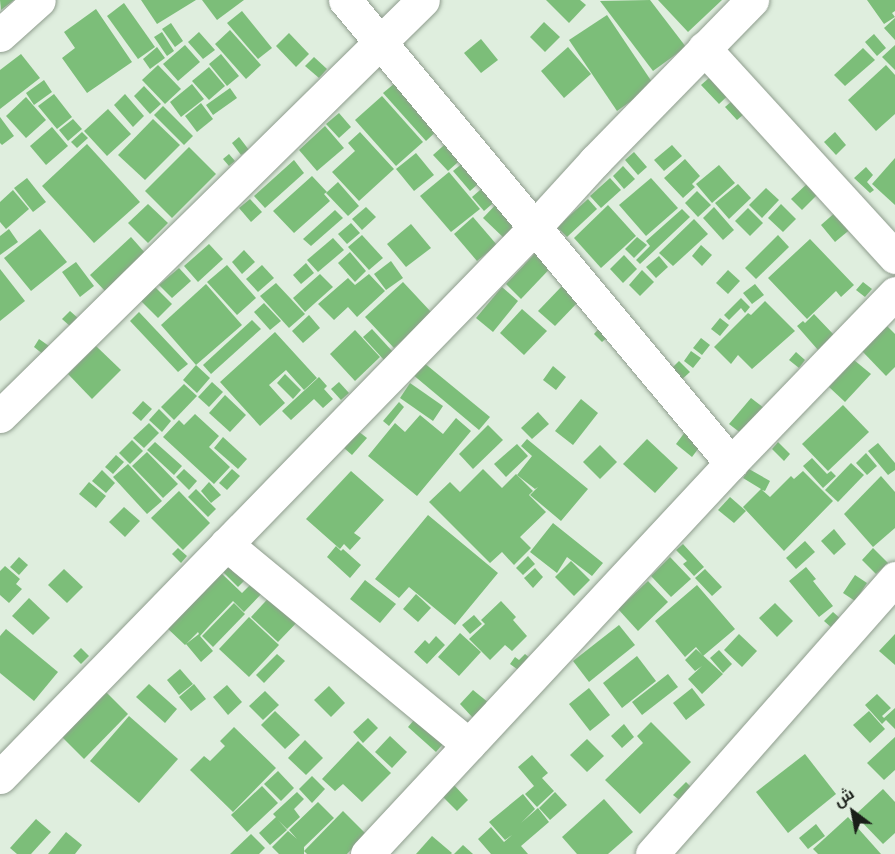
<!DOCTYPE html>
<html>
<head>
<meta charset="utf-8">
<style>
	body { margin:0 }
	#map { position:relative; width:895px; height:854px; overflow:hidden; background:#dfeede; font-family:"Archivo Narrow",Cairo,sans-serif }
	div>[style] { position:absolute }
	.building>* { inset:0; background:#7cbe79 }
	.roads { filter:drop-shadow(0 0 2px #8f9d8e) drop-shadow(0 0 2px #8f9d8e) }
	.minor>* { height:33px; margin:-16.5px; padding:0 16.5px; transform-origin:16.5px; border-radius:16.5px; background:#fff }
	span { translate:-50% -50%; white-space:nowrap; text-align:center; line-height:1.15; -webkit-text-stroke:5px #dfeede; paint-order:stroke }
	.north { position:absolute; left:823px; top:782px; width:60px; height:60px; -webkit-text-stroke:4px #dfeede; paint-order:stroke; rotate:328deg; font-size:16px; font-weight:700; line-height:24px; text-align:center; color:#1a1f19 }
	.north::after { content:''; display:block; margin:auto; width:21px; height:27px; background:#1a1f19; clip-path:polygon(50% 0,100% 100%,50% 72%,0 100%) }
</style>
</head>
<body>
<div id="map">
	<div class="building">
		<div style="clip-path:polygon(0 0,14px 0,1px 10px)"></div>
		<div style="clip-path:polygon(141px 0,196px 0,157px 24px)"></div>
		<div style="clip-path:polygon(202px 0,244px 0,217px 20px)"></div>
		<div style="clip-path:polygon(546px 0,580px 0,586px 5px,569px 23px)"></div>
		<div style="clip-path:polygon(650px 0,686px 47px,653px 71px,600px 1px)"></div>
		<div style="clip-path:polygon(658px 0,722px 0,688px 32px)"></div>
		<div style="clip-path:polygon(867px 0,895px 0,895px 11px,892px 13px,895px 17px,884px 24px)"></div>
		<div style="clip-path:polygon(124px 3px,155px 47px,138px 59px,107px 16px)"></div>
		<div style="clip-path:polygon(96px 9px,132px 62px,87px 93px,62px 58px,75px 48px,64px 32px)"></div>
		<div style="clip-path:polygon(242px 11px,272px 48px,258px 59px,227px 23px)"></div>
		<div style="clip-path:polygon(607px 15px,654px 85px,617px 111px,569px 40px)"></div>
		<div style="clip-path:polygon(895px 18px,895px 40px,884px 28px)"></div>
		<div style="clip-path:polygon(544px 22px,560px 37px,545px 52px,530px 37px)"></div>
		<div style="clip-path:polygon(171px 23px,183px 41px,175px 47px,162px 29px)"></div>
		<div style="clip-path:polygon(230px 30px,261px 65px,246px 79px,215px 44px)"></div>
		<div style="clip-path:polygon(162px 32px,174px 51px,167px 56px,154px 37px)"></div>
		<div style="clip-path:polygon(199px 32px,215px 50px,203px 59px,188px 42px)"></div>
		<div style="clip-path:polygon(289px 33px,309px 54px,296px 67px,276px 46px)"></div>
		<div style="clip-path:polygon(874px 34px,886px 48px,877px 56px,865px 42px)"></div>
		<div style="clip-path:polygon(481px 39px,498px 60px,481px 73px,464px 53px)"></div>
		<div style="clip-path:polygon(185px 45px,200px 62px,178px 81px,163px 64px)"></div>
		<div style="clip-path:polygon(895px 45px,895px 70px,882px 57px)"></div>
		<div style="clip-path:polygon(157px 47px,165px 58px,150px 69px,143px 59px)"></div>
		<div style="clip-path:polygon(568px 47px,591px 74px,564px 98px,541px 71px)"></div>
		<div style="clip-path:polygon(863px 48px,875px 60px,845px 86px,834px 75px)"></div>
		<div style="clip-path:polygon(21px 54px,40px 78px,0 109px,0 70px)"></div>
		<div style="clip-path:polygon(221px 54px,239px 76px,227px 86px,209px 64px)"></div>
		<div style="clip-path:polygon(314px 57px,327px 69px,319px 78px,305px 66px)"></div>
		<div style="clip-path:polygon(158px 65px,181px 89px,165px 104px,142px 80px)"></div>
		<div style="clip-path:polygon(886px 65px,895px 75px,895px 114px,876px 131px,848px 100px)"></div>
		<div style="clip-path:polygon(209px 67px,225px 86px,209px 100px,192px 81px)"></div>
		<div style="clip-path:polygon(718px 70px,735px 89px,719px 104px,701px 85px)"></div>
		<div style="clip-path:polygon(401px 78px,443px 125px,426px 141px,383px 93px)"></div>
		<div style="clip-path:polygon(44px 80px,52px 92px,34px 105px,26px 93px)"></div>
		<div style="clip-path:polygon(192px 84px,204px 99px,181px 117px,170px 102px)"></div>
		<div style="clip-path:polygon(144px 86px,161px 104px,150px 114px,134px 96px)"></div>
		<div style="clip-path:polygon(230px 88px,237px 98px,213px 115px,206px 105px)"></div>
		<div style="clip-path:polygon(54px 94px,72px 117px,57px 129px,38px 106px)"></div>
		<div style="clip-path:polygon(125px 94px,144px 116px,133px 127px,114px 105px)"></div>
		<div style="clip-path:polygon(739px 95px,751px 108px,737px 120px,725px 107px)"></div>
		<div style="clip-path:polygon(382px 96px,423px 142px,396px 166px,355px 120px)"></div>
		<div style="clip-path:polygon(26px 97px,46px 120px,26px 138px,6px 116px)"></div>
		<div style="clip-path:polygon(201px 103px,213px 119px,197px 132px,185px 116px)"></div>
		<div style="clip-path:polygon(163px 106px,193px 136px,184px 145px,154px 115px)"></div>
		<div style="clip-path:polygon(108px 109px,131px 134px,107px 156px,84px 131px)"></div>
		<div style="clip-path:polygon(339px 113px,351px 127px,339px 138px,326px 124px)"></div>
		<div style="clip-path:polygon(0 117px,14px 136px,2px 145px,0 143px)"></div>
		<div style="clip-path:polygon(73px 119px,82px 129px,68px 141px,59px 130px)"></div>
		<div style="clip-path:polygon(153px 119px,180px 145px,145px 180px,118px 155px)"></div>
		<div style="clip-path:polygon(325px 126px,344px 148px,317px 171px,299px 150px)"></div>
		<div style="clip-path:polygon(52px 127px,68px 146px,46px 165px,30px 146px)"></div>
		<div style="clip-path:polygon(82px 132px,88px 138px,77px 148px,71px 142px)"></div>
		<div style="clip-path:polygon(360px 132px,394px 169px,359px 201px,332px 172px,355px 151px,348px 143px)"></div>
		<div style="clip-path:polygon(835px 132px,846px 145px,836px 155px,824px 142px)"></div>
		<div style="clip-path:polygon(239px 137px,249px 150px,241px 155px,232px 143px)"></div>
		<div style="clip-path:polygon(451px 139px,466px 155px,448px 171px,433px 155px)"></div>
		<div style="clip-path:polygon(87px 144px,140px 202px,94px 243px,42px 186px)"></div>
		<div style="clip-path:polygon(672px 145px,682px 156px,664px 171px,654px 160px)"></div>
		<div style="clip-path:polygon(189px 147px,216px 174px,172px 218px,145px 191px)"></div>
		<div style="clip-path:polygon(634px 152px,647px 167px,638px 175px,625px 160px)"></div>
		<div style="clip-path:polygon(416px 153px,434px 175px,414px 191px,396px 169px)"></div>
		<div style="clip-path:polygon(229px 154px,235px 161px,229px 166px,223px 159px)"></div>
		<div style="clip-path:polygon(469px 158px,486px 177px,470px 191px,453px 171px)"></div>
		<div style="clip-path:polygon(895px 158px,895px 205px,872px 184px)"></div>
		<div style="clip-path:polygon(685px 159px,700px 176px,692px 184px,695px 187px,683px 198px,664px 178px)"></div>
		<div style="clip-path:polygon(294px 160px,304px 173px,265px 208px,254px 196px)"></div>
		<div style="clip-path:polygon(719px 165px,735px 183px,712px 203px,696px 184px)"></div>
		<div style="clip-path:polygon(623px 166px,635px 179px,624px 189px,613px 176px)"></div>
		<div style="clip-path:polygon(866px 167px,873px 175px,867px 182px,874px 190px,870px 193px,854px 178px)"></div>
		<div style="clip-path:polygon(449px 172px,480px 209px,451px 232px,420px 196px)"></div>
		<div style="clip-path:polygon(312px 176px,327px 192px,324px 194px,330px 201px,294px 233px,273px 211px)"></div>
		<div style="clip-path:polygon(27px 178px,46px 202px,33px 212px,14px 188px)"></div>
		<div style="clip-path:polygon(610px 178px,621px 190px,601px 208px,590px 196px)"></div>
		<div style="clip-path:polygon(651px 178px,678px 208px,646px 236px,619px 205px)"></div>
		<div style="clip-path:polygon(811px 180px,821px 191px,802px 210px,791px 199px)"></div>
		<div style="clip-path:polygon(338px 182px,359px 206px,348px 216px,326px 193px)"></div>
		<div style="clip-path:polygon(487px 184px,500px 197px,484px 211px,472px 197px)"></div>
		<div style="clip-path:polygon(738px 184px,751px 198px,729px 219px,715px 203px)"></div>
		<div style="clip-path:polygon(766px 188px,779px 200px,762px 218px,749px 205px)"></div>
		<div style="clip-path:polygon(13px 190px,29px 209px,6px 229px,0 222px,0 202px)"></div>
		<div style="clip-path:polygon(697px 191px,711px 205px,698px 217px,685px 203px)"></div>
		<div style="clip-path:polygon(502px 198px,525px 220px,506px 240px,483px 218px)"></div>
		<div style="clip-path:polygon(250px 199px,262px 212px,251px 222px,239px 208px)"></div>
		<div style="clip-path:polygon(588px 199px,597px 209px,567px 237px,557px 227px)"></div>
		<div style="clip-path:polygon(148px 204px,168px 223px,148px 243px,128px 223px)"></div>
		<div style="clip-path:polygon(781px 204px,796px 219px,783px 232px,768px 218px)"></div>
		<div style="clip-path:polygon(608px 205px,636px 236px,601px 268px,574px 238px)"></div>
		<div style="clip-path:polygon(366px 207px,376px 217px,362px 230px,352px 219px)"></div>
		<div style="clip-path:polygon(714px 207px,734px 230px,723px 240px,703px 218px)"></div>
		<div style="clip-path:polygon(748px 208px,763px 223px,750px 236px,735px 221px)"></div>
		<div style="clip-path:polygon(682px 209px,690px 217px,640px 264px,636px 260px,650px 246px,646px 241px)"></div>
		<div style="clip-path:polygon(335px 210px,343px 218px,311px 246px,303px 239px)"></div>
		<div style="clip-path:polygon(838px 210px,853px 227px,835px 242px,821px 225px)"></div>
		<div style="clip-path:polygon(473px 217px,497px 245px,477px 261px,454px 234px)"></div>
		<div style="clip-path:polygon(694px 219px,708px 234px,673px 266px,659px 253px)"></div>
		<div style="clip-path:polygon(351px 223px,360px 233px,347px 244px,338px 234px)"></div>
		<div style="clip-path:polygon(411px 224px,431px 248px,406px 267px,387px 244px)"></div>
		<div style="clip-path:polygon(9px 229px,18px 242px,0 255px,0 236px)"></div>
		<div style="clip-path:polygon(40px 229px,67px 262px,31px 291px,4px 258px)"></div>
		<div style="clip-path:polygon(362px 235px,383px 258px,369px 270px,348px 247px)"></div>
		<div style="clip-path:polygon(778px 235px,789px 247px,756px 279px,745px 268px)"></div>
		<div style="clip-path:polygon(131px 237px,146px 254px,105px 291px,90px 275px)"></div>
		<div style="clip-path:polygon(637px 237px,647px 245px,634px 258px,625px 249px)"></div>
		<div style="clip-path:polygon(333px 238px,344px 250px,318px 272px,307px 260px)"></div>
		<div style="clip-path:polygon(810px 239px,854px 285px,841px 297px,836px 291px,807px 319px,768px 278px)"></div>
		<div style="clip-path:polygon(209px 244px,223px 259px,198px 282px,184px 266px)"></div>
		<div style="clip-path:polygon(543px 245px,559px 259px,521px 299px,506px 284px)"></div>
		<div style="clip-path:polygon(701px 245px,712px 255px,702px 266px,692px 256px)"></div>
		<div style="clip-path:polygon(244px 250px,255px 262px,242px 274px,232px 262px)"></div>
		<div style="clip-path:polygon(350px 252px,366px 271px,355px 282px,338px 263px)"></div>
		<div style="clip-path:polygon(624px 255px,637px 269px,623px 283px,610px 269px)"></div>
		<div style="clip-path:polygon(659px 256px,668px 267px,656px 278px,646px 267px)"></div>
		<div style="clip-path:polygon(391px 261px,403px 278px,386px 290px,374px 274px)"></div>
		<div style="clip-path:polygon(76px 262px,94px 286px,80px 297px,62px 272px)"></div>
		<div style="clip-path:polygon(306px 263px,314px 273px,301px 284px,293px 275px)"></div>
		<div style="clip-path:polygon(227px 265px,256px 298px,237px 315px,207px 282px)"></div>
		<div style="clip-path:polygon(262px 265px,274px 278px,258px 292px,246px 279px)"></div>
		<div style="clip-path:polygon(179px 268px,191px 281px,172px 298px,159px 285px)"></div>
		<div style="clip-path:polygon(0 269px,25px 301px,0 321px)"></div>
		<div style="clip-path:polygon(642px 270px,654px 282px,640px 296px,629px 285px)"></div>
		<div style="clip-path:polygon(728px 270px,740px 281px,728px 294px,716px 283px)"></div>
		<div style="clip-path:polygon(320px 274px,333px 287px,305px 312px,293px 298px)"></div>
		<div style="clip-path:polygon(369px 274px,385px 291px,357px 317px,348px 307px,334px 320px,318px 304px,348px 278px,355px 285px)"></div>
		<div style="clip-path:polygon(403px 282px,432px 313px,394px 348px,365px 317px)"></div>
		<div style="clip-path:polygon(863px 282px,872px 289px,865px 297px,856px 290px)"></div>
		<div style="clip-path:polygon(276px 283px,305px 314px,289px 328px,260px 296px)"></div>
		<div style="clip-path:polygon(206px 284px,242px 325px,196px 365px,161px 325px)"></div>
		<div style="clip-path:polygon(755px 284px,764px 295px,752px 304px,743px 293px)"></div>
		<div style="clip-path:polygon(563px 285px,579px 301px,555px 326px,538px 311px)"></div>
		<div style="clip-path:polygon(155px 287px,172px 304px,158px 318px,141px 301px)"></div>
		<div style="clip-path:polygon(502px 287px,518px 301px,493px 332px,476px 318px)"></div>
		<div style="clip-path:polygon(741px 298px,750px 307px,745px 313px,741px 308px,729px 320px,724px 315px)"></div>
		<div style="clip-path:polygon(765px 301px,795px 331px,752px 369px,738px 355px,731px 364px,714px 347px,748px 313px,751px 315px)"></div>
		<div style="clip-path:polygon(264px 303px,281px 321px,270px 330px,254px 312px)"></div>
		<div style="clip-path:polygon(522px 309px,547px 331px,524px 355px,500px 333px)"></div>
		<div style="clip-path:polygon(70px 311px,79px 319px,71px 327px,62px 319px)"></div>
		<div style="clip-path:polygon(139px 312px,188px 364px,178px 372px,130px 321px)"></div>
		<div style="clip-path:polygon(814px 314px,834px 335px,818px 350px,797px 326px,803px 321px,805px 323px)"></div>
		<div style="clip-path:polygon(309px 315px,320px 328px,303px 343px,292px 331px)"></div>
		<div style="clip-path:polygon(720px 318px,729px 325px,720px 336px,711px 329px)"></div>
		<div style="clip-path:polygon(252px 320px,261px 329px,211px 374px,203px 365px)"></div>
		<div style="clip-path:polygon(602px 325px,610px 335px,602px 342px,594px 334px)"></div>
		<div style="clip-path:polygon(887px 326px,895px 334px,895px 367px,886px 376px,862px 351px)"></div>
		<div style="clip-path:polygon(372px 329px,393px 352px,384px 360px,363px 337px)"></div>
		<div style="clip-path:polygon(355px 330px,380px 357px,355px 381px,330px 354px)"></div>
		<div style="clip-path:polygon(275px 332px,317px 378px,304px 390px,286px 370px,269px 385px,285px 403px,260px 426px,220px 382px)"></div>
		<div style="clip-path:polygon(701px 338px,710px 345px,702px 355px,693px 348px)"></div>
		<div style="clip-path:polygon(39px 339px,49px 346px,44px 355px,34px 347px)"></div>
		<div style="clip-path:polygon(96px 346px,121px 370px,92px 399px,68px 374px)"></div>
		<div style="clip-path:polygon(691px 351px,701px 358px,693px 368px,684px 361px)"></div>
		<div style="clip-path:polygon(796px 352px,805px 360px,799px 368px,789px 360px)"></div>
		<div style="clip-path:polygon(854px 360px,871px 374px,845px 402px,829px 387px)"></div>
		<div style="clip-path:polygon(679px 361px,690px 372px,679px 382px,663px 377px)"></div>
		<div style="clip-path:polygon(423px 362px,490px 417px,479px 430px,412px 374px)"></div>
		<div style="clip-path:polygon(196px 365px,210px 378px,197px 393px,183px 380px)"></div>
		<div style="clip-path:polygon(553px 366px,566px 377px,556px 390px,543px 380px)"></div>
		<div style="clip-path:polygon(285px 374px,301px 390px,293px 399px,277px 383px)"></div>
		<div style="clip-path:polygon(319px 377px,327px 386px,324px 389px,333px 399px,323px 408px,314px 399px,291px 420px,282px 411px)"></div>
		<div style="clip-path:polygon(212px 382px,223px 392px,209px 407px,198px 397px)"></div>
		<div style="clip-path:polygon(339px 382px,349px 393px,341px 400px,331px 389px)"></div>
		<div style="clip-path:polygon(410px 383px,443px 406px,433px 421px,400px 398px)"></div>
		<div style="clip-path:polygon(184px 384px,197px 396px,174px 420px,161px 407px)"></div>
		<div style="clip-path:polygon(225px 395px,246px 415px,230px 432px,209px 413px)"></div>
		<div style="clip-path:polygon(751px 398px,764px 408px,742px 434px,729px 424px)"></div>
		<div style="clip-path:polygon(581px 399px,598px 413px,573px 445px,555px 431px)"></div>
		<div style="clip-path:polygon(143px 401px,152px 409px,141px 421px,132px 413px)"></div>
		<div style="clip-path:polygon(399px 402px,404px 407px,389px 426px,383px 421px)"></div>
		<div style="clip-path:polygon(843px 405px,869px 432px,828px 471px,802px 444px)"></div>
		<div style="clip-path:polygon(159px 409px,171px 421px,162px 432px,149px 420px)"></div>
		<div style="clip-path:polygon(538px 412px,549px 424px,532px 439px,521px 428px)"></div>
		<div style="clip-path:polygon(195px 414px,219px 436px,209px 447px,230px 467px,214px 484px,163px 437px,179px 420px,184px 425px)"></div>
		<div style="clip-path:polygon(420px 415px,443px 434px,456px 418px,471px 431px,417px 496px,368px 456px,395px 423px,405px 432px)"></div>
		<div style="clip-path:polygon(149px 423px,159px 433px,144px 448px,133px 438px)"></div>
		<div style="clip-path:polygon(488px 425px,503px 440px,473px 469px,459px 454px)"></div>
		<div style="clip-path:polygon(358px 431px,367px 438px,352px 455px,344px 448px)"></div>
		<div style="clip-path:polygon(685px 432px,701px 445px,692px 457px,676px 444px)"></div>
		<div style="clip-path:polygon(223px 437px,247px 459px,238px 469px,214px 448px)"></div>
		<div style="clip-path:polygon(527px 439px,588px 489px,561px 521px,530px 495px,538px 487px,535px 489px,517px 475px,532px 456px,521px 446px)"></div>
		<div style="clip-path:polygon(647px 439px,678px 468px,655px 493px,623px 464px)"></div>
		<div style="clip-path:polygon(132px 440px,143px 451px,130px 464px,119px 453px)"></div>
		<div style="clip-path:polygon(155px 442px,182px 466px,174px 475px,147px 450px)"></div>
		<div style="clip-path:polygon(778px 442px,790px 454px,784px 461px,772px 449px)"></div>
		<div style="clip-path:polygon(878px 443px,895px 463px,895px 470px,888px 475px,868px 451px)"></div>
		<div style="clip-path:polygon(517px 444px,528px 456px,506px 477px,494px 464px)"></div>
		<div style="clip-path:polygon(600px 445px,617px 462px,600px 479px,583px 462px)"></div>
		<div style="clip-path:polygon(147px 452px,178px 484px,163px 498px,132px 466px)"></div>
		<div style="clip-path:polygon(866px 453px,877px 466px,867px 475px,856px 463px)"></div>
		<div style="clip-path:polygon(116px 455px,124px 462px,113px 474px,105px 467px)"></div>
		<div style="clip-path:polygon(812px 458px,827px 474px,831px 471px,836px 476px,823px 488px,803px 466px)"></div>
		<div style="clip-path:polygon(851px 463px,864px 475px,838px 502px,825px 490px)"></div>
		<div style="clip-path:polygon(128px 464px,162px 501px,147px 514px,113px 477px)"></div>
		<div style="clip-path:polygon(184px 469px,197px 481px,189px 490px,176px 477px)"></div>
		<div style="clip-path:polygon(232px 469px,240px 476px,227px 490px,219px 483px)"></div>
		<div style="clip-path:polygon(483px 469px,502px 488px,516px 474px,533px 491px,529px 495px,546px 512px,520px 537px,531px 548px,514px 565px,502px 552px,490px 563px,429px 502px,450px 482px,460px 492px)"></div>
		<div style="clip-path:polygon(749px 469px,770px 481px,765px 491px,762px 490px,770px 497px,791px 476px,794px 479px,803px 471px,833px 501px,784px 551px,743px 507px,761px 489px,743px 478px)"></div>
		<div style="clip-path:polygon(102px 470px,115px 483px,106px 493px,92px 481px)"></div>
		<div style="clip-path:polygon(351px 471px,384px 500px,354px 533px,361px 538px,350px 550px,344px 544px,340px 549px,306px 519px)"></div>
		<div style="clip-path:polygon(881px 476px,895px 492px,895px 528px,873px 547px,844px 514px)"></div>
		<div style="clip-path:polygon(89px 482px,106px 496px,96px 508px,79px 494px)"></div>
		<div style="clip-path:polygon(209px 482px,221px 495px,211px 503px,201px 491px)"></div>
		<div style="clip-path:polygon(196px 489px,216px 509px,208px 517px,188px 497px)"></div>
		<div style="clip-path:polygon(179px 491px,210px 523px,183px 550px,151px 518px)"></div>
		<div style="clip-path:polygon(730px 497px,746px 511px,734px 523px,718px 510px)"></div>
		<div style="clip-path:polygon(124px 507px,140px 521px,125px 537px,109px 522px)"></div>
		<div style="clip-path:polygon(428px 515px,498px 573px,455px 625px,409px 587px,399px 598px,375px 579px)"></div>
		<div style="clip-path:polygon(553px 523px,603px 563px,592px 576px,567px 557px,557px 573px,530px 552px)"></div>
		<div style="clip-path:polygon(834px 529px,846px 544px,834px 555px,821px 541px)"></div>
		<div style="clip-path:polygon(805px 541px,815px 552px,796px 569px,786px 558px)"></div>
		<div style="clip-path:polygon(683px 544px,704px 567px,694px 576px,683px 564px,687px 561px,676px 550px)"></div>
		<div style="clip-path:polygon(336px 546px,341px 551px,343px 549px,361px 565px,350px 578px,327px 557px)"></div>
		<div style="clip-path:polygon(178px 548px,187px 556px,181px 563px,172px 554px)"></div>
		<div style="clip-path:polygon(873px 548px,888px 563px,876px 574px,862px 560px)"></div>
		<div style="clip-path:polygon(528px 556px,535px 564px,523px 575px,516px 568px)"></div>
		<div style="clip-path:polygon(19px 557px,28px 565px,19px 575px,10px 567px)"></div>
		<div style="clip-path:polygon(234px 557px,251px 574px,238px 587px,221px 570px)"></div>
		<div style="clip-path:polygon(670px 557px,691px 579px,671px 597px,651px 576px)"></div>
		<div style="clip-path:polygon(571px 561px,590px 580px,574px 596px,555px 577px)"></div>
		<div style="clip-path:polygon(5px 566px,20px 579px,16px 584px,22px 589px,9px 603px,0 595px,0 571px)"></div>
		<div style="clip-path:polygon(806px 567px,816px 579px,813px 581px,833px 606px,819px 617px,789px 581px)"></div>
		<div style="clip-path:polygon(535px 568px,543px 577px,533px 588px,524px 578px)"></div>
		<div style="clip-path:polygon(64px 569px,83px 587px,67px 603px,48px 585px)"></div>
		<div style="clip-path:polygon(705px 569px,722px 587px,712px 596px,695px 578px)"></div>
		<div style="clip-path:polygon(220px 572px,242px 593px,256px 579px,266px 589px,244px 612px,233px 601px,210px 625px,200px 636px,213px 651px,201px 662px,186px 644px,199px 634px,198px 632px,185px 645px,166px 627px)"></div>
		<div style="clip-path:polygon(855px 575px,867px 583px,855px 601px,843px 593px)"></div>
		<div style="clip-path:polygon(365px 580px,396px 604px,380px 623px,350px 599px)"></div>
		<div style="clip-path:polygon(648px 581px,668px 602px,638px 631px,618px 609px)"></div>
		<div style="clip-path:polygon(697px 585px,735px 629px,703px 656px,696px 647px,685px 657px,655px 621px)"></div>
		<div style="clip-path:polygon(275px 591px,304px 615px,278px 642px,251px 617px)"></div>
		<div style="clip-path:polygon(416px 594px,431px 608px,418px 622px,403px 609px)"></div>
		<div style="clip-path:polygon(29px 598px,50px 618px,33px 635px,12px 616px)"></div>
		<div style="clip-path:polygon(501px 601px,516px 617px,513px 620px,527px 636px,512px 651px,505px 645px,490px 660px,469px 639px,485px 624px,481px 620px)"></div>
		<div style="clip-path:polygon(234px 603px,245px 614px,213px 647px,202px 636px)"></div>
		<div style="clip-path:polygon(775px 603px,793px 621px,777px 637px,759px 618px)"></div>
		<div style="clip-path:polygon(833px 612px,842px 620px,833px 629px,824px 621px)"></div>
		<div style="clip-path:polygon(474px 615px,482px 624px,470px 634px,462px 625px)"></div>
		<div style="clip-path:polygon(249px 617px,279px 645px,249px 677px,219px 649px)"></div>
		<div style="clip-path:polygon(619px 625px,635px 645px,589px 682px,573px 661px)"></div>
		<div style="clip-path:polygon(6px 629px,58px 672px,34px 701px,0 673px,0 636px)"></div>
		<div style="clip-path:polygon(460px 633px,481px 652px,459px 676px,438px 657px)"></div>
		<div style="clip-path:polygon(739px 634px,757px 651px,742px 667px,724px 650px)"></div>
		<div style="clip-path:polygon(895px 634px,895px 665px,879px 651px)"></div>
		<div style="clip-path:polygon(436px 636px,445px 645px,427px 664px,414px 652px,425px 640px,429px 644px)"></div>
		<div style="clip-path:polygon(81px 648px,89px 656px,81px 664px,73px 656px)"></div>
		<div style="clip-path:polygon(696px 649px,723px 674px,702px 694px,688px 679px,702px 666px,695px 671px,685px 660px)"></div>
		<div style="clip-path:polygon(719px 650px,732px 664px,723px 673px,710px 658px)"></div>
		<div style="clip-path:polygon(277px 654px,285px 661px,264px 683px,256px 675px)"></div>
		<div style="clip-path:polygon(525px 654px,531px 659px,521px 672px,510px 664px,515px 657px,519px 660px)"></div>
		<div style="clip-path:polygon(637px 656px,656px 681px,622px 708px,603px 683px)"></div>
		<div style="clip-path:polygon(180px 669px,193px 684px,179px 695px,167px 680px)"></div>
		<div style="clip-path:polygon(668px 674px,678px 687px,642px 715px,632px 702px)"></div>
		<div style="clip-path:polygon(149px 684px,177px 709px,165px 723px,136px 697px)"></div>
		<div style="clip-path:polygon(194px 684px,206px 699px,191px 711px,179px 697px)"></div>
		<div style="clip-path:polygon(227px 685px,242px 702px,228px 715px,213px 697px)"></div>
		<div style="clip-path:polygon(329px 686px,345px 703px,331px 717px,314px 700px)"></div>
		<div style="clip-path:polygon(589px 688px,610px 715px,590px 731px,569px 704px)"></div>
		<div style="clip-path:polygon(692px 688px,705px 705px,686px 720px,673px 703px)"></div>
		<div style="clip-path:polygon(473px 690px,489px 703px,474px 719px,460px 704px)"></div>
		<div style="clip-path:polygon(265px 691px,279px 705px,263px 720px,249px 706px)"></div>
		<div style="clip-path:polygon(106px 692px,128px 714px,84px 759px,62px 737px)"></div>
		<div style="clip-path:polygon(877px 694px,891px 708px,882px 716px,884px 718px,895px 708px,895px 729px,886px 720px,882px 724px,865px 705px)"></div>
		<div style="clip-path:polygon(275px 711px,300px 735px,285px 749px,261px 725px)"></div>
		<div style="clip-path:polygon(869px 711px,885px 729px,870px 743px,853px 725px)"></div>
		<div style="clip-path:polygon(420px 713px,449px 737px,436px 752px,408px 727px)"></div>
		<div style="clip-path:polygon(129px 716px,178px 759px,139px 803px,90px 761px)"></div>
		<div style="clip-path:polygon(368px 718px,378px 728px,363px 743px,353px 732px)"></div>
		<div style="clip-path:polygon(651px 722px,691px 762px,640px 814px,605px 780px,643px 743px,637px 736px)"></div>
		<div style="clip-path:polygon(624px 724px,634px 737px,622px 748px,611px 736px)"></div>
		<div style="clip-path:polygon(234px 727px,276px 768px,233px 812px,190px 770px,204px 756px,210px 761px,225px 746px,220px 741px)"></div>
		<div style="clip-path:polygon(390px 736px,407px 752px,392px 768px,375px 752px)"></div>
		<div style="clip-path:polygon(895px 737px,895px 770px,884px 780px,867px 763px)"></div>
		<div style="clip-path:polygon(587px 739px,604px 756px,587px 772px,570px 755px)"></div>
		<div style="clip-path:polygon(305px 740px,323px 758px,306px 775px,288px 758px)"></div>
		<div style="clip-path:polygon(358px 741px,391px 773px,362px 802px,343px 784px,335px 791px,322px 779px)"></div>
		<div style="clip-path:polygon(805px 754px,836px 794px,788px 833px,756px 792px)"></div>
		<div style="clip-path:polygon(532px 755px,548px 773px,542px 778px,554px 791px,537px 807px,525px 794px,534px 786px,518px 767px)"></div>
		<div style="clip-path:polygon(278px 771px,294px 788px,281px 801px,264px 784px)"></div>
		<div style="clip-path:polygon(312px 776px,325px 789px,312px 803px,299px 789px)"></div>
		<div style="clip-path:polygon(686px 782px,693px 789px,682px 802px,673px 795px)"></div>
		<div style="clip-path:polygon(453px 784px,468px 800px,457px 811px,441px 795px)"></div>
		<div style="clip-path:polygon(262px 786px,278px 803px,247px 832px,231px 815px)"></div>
		<div style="clip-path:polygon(883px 789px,895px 802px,895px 833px,883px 844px,855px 815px)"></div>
		<div style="clip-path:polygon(297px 792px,304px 799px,294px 809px,300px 817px,287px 829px,278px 820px,287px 830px,270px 845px,259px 833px,276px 817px,273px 814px)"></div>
		<div style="clip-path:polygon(555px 792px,567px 805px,550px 820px,539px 808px)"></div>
		<div style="clip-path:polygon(523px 794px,535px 809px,521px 823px,538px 808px,549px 822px,521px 846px,528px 854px,491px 854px,478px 839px,491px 827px,504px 842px,512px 835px,505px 840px,489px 822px)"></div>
		<div style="clip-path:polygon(604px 799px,633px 832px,608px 854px,577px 854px,562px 837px)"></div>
		<div style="clip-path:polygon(318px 802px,334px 818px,304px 847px,304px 854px,279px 854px,272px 847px,288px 831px,297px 839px,289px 830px)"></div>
		<div style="clip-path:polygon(343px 811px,366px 834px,347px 854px,307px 854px,304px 851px)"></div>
		<div style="clip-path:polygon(848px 817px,881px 854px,818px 854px,813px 849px)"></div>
		<div style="clip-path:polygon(36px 819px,51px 832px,31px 854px,17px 854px,10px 848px)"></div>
		<div style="clip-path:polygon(816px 824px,825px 836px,808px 849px,799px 838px)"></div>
		<div style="clip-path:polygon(66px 832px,82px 845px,75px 854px,48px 854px)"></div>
		<div style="clip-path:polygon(251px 834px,265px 848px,259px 854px,230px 854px)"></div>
		<div style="clip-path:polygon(432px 836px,452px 853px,451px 854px,416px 854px)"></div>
		<div style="clip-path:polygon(463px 845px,473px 854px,454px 854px)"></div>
	</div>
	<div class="roads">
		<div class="minor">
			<div style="left:345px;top:0;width:603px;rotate:50.18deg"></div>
			<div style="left:0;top:35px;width:52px;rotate:-41.9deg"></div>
			<div style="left:704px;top:48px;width:283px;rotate:47.6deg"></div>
			<div style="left:0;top:416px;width:593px;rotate:-44.52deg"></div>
			<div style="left:226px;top:544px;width:315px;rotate:39.6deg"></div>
			<div style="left:0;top:777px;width:766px;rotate:-45.79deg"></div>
			<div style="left:534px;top:228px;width:91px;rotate:-47.7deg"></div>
			<div style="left:595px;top:161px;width:225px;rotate:-45.7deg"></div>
			<div style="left:367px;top:854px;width:534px;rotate:-47.05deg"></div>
			<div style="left:731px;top:463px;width:236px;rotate:-46deg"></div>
			<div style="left:652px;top:854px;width:368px;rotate:-48.6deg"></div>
		</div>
	</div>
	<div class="north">ش</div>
</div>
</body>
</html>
